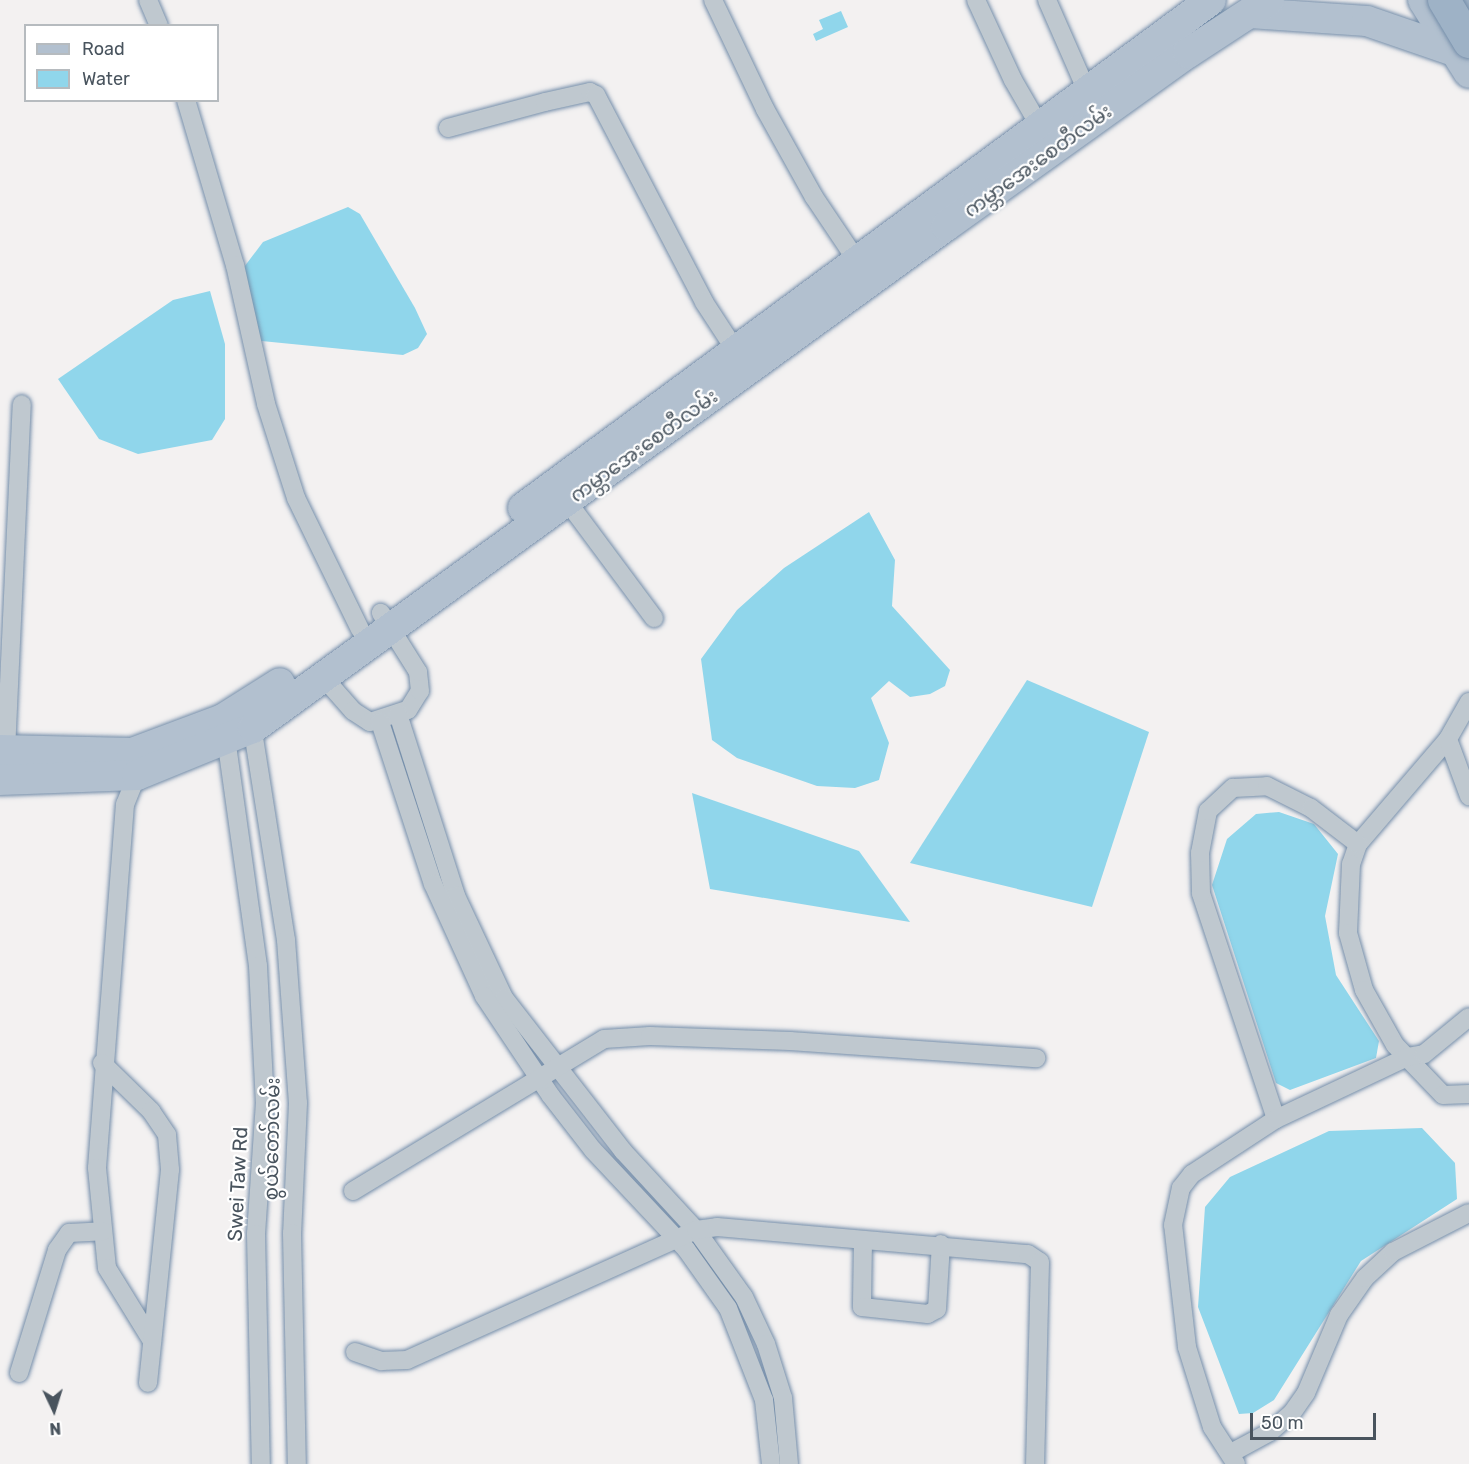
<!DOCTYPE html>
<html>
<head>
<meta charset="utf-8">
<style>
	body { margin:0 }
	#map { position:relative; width:1469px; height:1464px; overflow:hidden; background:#f3f1f1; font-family:Rubik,"Noto Sans Myanmar",sans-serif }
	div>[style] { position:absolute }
	.water>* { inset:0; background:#90d6eb }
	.roads { filter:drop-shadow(0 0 2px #758eaa) drop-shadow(0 0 2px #758eaa) }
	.minor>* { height:18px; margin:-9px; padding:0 9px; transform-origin:9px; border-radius:9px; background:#bfc8cf }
	.primary>* { height:30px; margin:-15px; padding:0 15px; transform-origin:15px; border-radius:15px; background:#b2c0cf }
	.trunk>* { height:32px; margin:-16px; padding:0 16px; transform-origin:16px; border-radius:16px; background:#9eb2c6 }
	.bridges { filter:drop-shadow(0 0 2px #758eaa) drop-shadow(0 0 2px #758eaa) }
	.trunk-bridge>* { height:32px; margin:-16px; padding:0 16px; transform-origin:16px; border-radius:16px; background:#9eb2c6 }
	span { translate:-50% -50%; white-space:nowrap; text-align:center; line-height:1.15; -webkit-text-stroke:4.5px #fff; paint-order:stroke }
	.street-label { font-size:20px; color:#49545e }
	.legend { position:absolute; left:24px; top:24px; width:195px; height:78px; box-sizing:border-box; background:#fff; border:2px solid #b6bbbf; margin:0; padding:8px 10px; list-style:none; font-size:18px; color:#49545e }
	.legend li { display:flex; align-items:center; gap:12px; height:30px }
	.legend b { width:30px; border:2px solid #b6bbbf }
	.north { position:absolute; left:24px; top:1380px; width:60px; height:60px; -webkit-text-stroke:4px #fff; paint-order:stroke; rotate:176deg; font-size:16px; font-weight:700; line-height:24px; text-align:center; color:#49545e }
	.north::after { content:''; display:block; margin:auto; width:21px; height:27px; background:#49545e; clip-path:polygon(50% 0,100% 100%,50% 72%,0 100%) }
	.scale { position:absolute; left:1250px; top:1413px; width:126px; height:27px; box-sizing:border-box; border:3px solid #49545e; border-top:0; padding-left:8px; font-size:18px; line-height:21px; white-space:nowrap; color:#49545e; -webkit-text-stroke:4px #fff; paint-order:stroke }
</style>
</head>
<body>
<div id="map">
	<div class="water">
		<div style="clip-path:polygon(841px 11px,848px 27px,816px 41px,813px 34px,823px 29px,819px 20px)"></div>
		<div style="clip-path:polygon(348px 207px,360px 214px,415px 308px,427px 334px,418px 348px,403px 355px,251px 340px,238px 275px,263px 242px)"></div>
		<div style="clip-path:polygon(210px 291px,225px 344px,225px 419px,212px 440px,138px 454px,99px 439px,58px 379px,173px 300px)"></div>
		<div style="clip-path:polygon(869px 512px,895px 560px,892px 606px,950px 670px,945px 686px,930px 694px,910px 697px,889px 681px,871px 698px,889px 743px,879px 780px,855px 788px,817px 786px,737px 758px,712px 740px,701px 659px,737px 610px,784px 568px)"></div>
		<div style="clip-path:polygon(1027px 680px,1149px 732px,1092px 907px,910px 863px)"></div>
		<div style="clip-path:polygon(692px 793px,859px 851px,910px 922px,710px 889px)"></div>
		<div style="clip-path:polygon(1279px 812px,1314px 824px,1338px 854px,1325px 916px,1336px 975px,1379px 1041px,1376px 1058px,1290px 1090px,1276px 1083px,1212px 885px,1227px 839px,1256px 814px)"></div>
		<div style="clip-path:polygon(1422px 1128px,1455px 1163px,1457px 1199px,1361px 1261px,1274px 1400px,1253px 1413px,1239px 1414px,1198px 1307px,1205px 1207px,1230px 1177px,1329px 1131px)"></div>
	</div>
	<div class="roads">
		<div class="minor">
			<div style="left:148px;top:0;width:28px;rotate:67deg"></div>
			<div style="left:713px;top:0;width:121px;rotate:64.5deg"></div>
			<div style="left:765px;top:109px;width:101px;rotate:60.9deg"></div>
			<div style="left:814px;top:197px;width:77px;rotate:56.1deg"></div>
			<div style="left:976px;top:0;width:88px;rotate:65.2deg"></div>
			<div style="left:1013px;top:80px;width:52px;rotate:60deg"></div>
			<div style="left:1047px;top:0;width:97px;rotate:66.3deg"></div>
			<div style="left:186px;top:100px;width:172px;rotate:73.5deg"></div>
			<div style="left:235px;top:265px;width:142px;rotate:77.4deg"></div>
			<div style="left:266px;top:404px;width:99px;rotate:72.3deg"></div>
			<div style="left:296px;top:498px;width:146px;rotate:64deg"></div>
			<div style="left:448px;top:128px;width:100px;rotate:-15deg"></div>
			<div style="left:545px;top:102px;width:46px;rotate:-12.5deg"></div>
			<div style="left:590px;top:92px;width:7px;rotate:27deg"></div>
			<div style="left:596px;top:95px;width:233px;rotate:62.4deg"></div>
			<div style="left:704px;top:302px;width:59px;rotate:56.9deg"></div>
			<div style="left:567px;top:501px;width:146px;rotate:53.4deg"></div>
			<div style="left:324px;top:678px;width:44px;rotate:48.7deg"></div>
			<div style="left:353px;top:711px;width:20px;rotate:33deg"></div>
			<div style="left:370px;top:722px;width:40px;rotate:-18deg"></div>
			<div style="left:408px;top:710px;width:22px;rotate:-58deg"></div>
			<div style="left:420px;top:691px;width:19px;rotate:-96deg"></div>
			<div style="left:418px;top:672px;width:70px;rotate:-122.1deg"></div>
			<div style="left:1469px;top:702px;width:43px;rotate:119.6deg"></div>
			<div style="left:1448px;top:739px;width:138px;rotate:130.6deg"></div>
			<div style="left:1358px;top:844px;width:21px;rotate:109deg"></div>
			<div style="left:1351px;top:864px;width:69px;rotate:92.5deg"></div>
			<div style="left:1348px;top:933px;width:59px;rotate:74.3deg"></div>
			<div style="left:1364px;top:990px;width:63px;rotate:60.6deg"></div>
			<div style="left:1395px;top:1045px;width:69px;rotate:46.2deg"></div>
			<div style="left:1443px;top:1095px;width:26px;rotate:-2deg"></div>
			<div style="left:398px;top:714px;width:191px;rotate:72.3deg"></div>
			<div style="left:456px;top:896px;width:113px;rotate:64.8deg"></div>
			<div style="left:504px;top:998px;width:194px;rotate:52.1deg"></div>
			<div style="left:623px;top:1151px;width:108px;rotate:47.3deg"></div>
			<div style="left:696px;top:1230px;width:82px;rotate:54.4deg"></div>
			<div style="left:744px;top:1297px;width:52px;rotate:64.9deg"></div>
			<div style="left:766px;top:1344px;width:57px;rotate:72.5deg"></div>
			<div style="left:783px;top:1398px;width:66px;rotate:84.8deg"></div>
			<div style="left:251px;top:719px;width:224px;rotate:81deg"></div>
			<div style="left:286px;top:940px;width:163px;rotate:85.8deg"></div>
			<div style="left:298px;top:1103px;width:130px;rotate:92.6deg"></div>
			<div style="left:292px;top:1233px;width:231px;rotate:88.8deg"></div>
			<div style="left:380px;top:722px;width:170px;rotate:71.9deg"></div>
			<div style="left:433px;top:884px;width:123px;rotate:65.5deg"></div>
			<div style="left:484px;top:996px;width:120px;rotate:56.2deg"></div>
			<div style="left:551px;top:1096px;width:68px;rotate:52.1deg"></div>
			<div style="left:593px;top:1150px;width:136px;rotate:46.8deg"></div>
			<div style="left:686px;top:1249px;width:72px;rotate:54.6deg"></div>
			<div style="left:728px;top:1308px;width:99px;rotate:68.6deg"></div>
			<div style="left:764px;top:1400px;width:64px;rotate:83.8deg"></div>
			<div style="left:225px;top:731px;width:237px;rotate:82deg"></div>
			<div style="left:258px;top:966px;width:136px;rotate:87.1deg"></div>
			<div style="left:265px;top:1102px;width:132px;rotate:93.9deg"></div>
			<div style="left:256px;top:1234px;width:230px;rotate:88.8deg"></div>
			<div style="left:1448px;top:739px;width:61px;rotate:69.8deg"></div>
			<div style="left:6px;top:751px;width:347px;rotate:-87.4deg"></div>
			<div style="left:137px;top:775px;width:31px;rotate:112deg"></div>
			<div style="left:125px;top:804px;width:365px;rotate:94.4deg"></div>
			<div style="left:97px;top:1168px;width:100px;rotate:84.3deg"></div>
			<div style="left:107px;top:1268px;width:86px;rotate:58.3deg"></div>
			<div style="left:102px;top:1063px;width:69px;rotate:44.4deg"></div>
			<div style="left:151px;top:1111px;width:29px;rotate:56deg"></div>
			<div style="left:167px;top:1135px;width:35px;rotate:85deg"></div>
			<div style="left:170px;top:1170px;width:214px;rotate:95.9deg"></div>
			<div style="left:1276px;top:1119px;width:238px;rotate:-108.4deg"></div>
			<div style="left:1201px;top:893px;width:40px;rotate:-91.4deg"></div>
			<div style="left:1200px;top:853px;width:43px;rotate:-79.2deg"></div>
			<div style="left:1208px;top:811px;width:34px;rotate:-43deg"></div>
			<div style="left:1233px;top:788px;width:34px;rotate:-3deg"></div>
			<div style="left:1267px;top:786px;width:49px;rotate:26.6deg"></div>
			<div style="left:1311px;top:808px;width:59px;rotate:37.5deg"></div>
			<div style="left:353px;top:1191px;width:293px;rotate:-31.2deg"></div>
			<div style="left:604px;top:1039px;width:46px;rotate:-3.7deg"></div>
			<div style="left:650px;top:1036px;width:140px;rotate:2deg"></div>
			<div style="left:790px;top:1041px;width:247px;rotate:4deg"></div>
			<div style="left:863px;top:1240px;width:67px;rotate:90.9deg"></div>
			<div style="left:862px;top:1307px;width:66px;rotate:6.1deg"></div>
			<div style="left:928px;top:1314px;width:10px;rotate:-29deg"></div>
			<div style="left:937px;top:1309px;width:65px;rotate:-86.5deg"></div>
			<div style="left:355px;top:1352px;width:28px;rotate:19deg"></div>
			<div style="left:381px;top:1361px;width:26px;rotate:-2deg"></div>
			<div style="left:407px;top:1360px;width:317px;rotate:-24.2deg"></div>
			<div style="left:696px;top:1230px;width:21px;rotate:-8deg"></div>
			<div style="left:717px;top:1227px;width:312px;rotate:5deg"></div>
			<div style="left:1028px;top:1254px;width:14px;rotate:34deg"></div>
			<div style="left:1040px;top:1262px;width:202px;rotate:91.4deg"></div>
			<div style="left:19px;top:1373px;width:129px;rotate:-72.8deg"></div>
			<div style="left:57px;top:1250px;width:21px;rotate:-55deg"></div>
			<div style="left:69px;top:1233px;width:34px;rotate:-3deg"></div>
			<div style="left:1231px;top:1453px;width:44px;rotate:-28.3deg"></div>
			<div style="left:1270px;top:1432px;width:29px;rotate:-41deg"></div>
			<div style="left:1292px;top:1413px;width:24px;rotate:-55deg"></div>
			<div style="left:1306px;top:1393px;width:85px;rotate:-67.1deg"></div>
			<div style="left:1339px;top:1315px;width:45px;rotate:-54.9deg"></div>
			<div style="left:1365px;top:1278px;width:38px;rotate:-43deg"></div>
			<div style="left:1393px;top:1252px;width:85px;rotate:-27.2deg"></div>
			<div style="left:1236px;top:1464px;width:44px;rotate:-123deg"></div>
			<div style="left:1212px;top:1427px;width:84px;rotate:-107.4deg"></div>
			<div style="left:1187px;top:1347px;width:123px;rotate:-96.5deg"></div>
			<div style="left:1173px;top:1225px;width:38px;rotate:-78deg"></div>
			<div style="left:1181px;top:1188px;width:18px;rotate:-52deg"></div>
			<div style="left:1192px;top:1174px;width:100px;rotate:-33.2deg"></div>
			<div style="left:1276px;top:1119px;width:145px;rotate:-25.3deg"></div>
			<div style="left:1407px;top:1057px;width:17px;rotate:-10deg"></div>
			<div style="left:1424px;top:1054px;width:58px;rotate:-39.4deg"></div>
		</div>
		<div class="primary">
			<div style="left:1423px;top:0;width:86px;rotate:57.8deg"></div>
			<div style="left:1250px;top:13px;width:117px;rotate:3.9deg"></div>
			<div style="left:1367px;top:21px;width:89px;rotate:19deg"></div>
			<div style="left:523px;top:508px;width:855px;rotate:-36.44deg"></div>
			<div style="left:0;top:750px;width:132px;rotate:1.3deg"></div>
			<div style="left:132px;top:753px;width:97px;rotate:-20.5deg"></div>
			<div style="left:223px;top:719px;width:67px;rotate:-32.3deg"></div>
			<div style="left:0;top:780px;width:137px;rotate:-2.1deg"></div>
			<div style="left:137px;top:775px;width:125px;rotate:-22.1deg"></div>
			<div style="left:253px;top:728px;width:856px;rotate:-35.92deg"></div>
			<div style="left:946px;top:226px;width:297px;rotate:-35.6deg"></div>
			<div style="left:1188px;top:53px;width:97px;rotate:-33.2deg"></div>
		</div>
		<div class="trunk">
			<div style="left:1463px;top:0;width:12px;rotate:59deg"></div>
		</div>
	</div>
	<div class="bridges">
		<div class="trunk-bridge">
			<div style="left:1444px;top:0;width:49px;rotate:59.2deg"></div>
		</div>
	</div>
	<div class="street-label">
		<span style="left:1038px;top:161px;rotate:-36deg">ကမ္ဘာအေးစေတီလမ်း</span>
		<span style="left:644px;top:446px;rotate:-36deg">ကမ္ဘာအေးစေတီလမ်း</span>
		<span style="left:272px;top:1139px;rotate:-89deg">စွယ်တော်လမ်း</span>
		<span style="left:238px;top:1184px;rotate:-87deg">Swei Taw Rd</span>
	</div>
	<ul class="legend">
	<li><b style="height:8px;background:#b2c0cf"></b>Road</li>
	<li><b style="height:16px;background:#90d6eb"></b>Water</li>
	</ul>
	<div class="north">N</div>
	<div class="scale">50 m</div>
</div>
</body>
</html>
